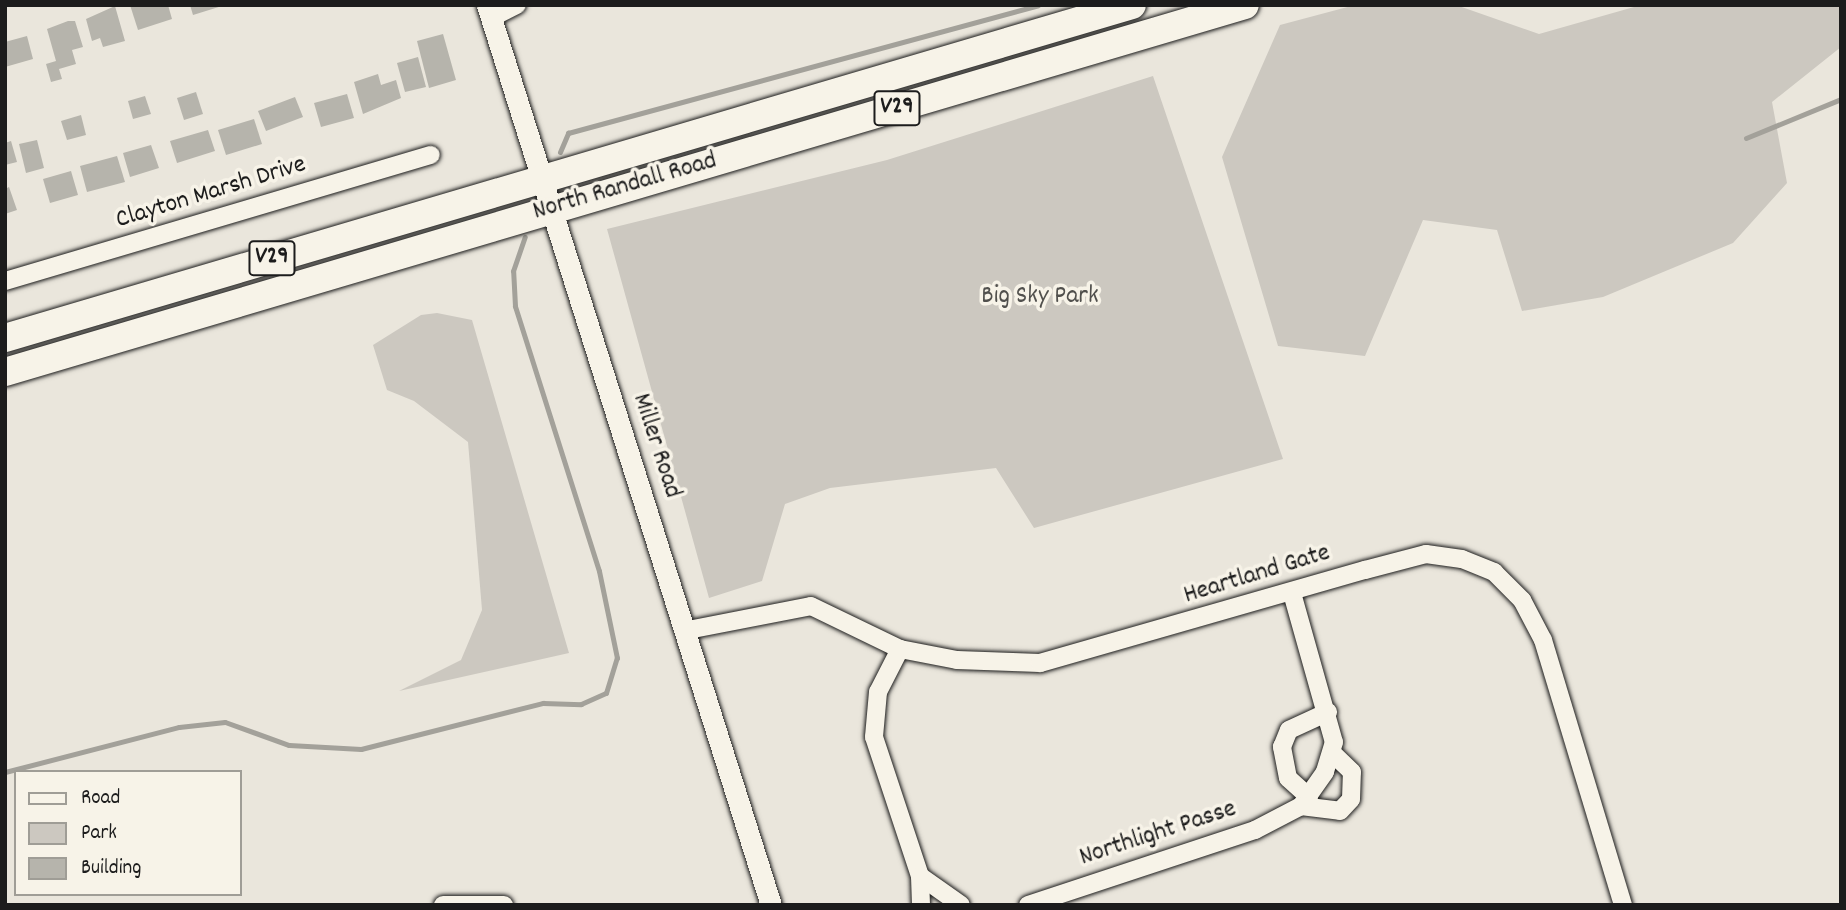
<!DOCTYPE html>
<html>
<head>
<meta charset="utf-8">
<style>
	body { margin:0 }
	#map { position:relative; width:1846px; height:910px; overflow:hidden; background:#eae6dc; font-family:Dekko,sans-serif }
	div>[style] { position:absolute }
	.green>* { inset:0; background:#ccc8c0 }
	.stream>* { height:5px; margin:-2.5px; padding:0 2.5px; transform-origin:2.5px; border-radius:2.5px; background:#a3a19a }
	.building>* { inset:0; background:#b6b4ac }
	.roads { filter:drop-shadow(0 0 2px #1c1c1c) drop-shadow(0 0 2px #1c1c1c) }
	.minor>* { height:18px; margin:-9px; padding:0 9px; transform-origin:9px; border-radius:9px; background:#f7f3e8 }
	.tertiary>* { height:21px; margin:-10.5px; padding:0 10.5px; transform-origin:10.5px; border-radius:10.5px; background:#f7f3e8 }
	.primary>* { height:28px; margin:-14px; padding:0 14px; transform-origin:14px; border-radius:14px; background:#f7f3e8 }
	span { translate:-50% -50%; white-space:nowrap; text-align:center; line-height:1.15; -webkit-text-stroke:7px #f7f3e8; paint-order:stroke }
	.shield-label span { padding:2px 5px; background:#f7f3e8; border:2px solid; border-radius:5px; -webkit-text-stroke-width:0 }
	.shield-label { font-size:24px; color:#1c1c1c; font-weight:700 }
	.street-label { font-size:26px; color:#1c1c1c }
	.park-label { font-size:26px; color:#51504d }
	.frame { position:absolute; inset:0; border:7px solid #1c1c1c; pointer-events:none }
	.legend { position:absolute; left:14px; top:770px; width:228px; height:126px; box-sizing:border-box; background:#f7f3e8; border:2px solid #9f9d96; margin:0; padding:9px 12px; list-style:none; font-size:21px; color:#1c1c1c }
	.legend li { display:flex; align-items:center; gap:14px; height:35px }
	.legend b { width:35px; border:2px solid #9f9d96 }
</style>
</head>
<body>
<div id="map">
	<div class="green">
		<div style="clip-path:polygon(1355px 5px,1456px 5px,1539px 34px,1641px 5px,1841px 5px,1841px 47px,1772px 102px,1787px 183px,1733px 243px,1603px 297px,1522px 311px,1497px 230px,1423px 220px,1365px 356px,1278px 346px,1222px 157px,1280px 25px)"></div>
		<div style="clip-path:polygon(1153px 76px,1283px 459px,1034px 528px,996px 468px,830px 488px,785px 504px,762px 581px,709px 598px,607px 229px,887px 160px)"></div>
		<div style="clip-path:polygon(437px 313px,472px 320px,569px 653px,399px 691px,461px 660px,482px 610px,468px 442px,414px 401px,387px 390px,373px 345px,421px 315px)"></div>
	</div>
	<div class="stream">
		<div style="left:1746px;top:138px;width:103px;rotate:-22.3deg"></div>
		<div style="left:560px;top:152px;width:21px;rotate:-67deg"></div>
		<div style="left:568px;top:133px;width:487px;rotate:-15.2deg"></div>
		<div style="left:5px;top:772px;width:180px;rotate:-14.5deg"></div>
		<div style="left:179px;top:727px;width:46px;rotate:-6.2deg"></div>
		<div style="left:225px;top:722px;width:68px;rotate:19.8deg"></div>
		<div style="left:289px;top:745px;width:72px;rotate:3.2deg"></div>
		<div style="left:361px;top:749px;width:188px;rotate:-14.2deg"></div>
		<div style="left:543px;top:703px;width:38px;rotate:2deg"></div>
		<div style="left:581px;top:704px;width:27px;rotate:-24deg"></div>
		<div style="left:606px;top:693px;width:37px;rotate:-73deg"></div>
		<div style="left:617px;top:658px;width:89px;rotate:-101.7deg"></div>
		<div style="left:599px;top:571px;width:278px;rotate:-107.6deg"></div>
		<div style="left:515px;top:306px;width:35px;rotate:-93deg"></div>
		<div style="left:513px;top:271px;width:36px;rotate:-71deg"></div>
	</div>
	<div class="building">
		<div style="clip-path:polygon(130px 5px,168px 5px,172px 19px,138px 30px)"></div>
		<div style="clip-path:polygon(190px 5px,221px 5px,222px 6px,193px 15px)"></div>
		<div style="clip-path:polygon(115px 6px,125px 41px,103px 47px,100px 38px,92px 41px,86px 19px)"></div>
		<div style="clip-path:polygon(68px 21px,75px 21px,83px 47px,72px 50px,76px 64px,59px 69px,62px 79px,51px 82px,46px 64px,56px 61px,47px 29px)"></div>
		<div style="clip-path:polygon(443px 34px,456px 80px,429px 88px,417px 41px)"></div>
		<div style="clip-path:polygon(27px 36px,33px 59px,5px 67px,5px 42px)"></div>
		<div style="clip-path:polygon(418px 57px,426px 87px,405px 92px,397px 63px)"></div>
		<div style="clip-path:polygon(378px 74px,381px 85px,396px 80px,401px 98px,363px 114px,354px 82px)"></div>
		<div style="clip-path:polygon(196px 92px,203px 114px,184px 120px,177px 98px)"></div>
		<div style="clip-path:polygon(347px 94px,354px 118px,321px 127px,314px 103px)"></div>
		<div style="clip-path:polygon(145px 96px,151px 114px,133px 119px,128px 101px)"></div>
		<div style="clip-path:polygon(295px 97px,303px 117px,266px 131px,258px 111px)"></div>
		<div style="clip-path:polygon(81px 115px,86px 135px,67px 140px,61px 121px)"></div>
		<div style="clip-path:polygon(254px 119px,262px 144px,226px 155px,218px 130px)"></div>
		<div style="clip-path:polygon(208px 130px,215px 151px,177px 163px,170px 141px)"></div>
		<div style="clip-path:polygon(37px 140px,44px 168px,26px 173px,19px 144px)"></div>
		<div style="clip-path:polygon(11px 141px,17px 162px,5px 165px,5px 143px)"></div>
		<div style="clip-path:polygon(151px 145px,159px 168px,130px 177px,123px 153px)"></div>
		<div style="clip-path:polygon(117px 156px,125px 182px,87px 192px,80px 166px)"></div>
		<div style="clip-path:polygon(71px 171px,78px 195px,50px 203px,43px 179px)"></div>
		<div style="clip-path:polygon(9px 187px,17px 210px,5px 214px,5px 189px)"></div>
	</div>
	<div class="roads">
		<div class="minor">
			<div style="left:491px;top:18px;width:29px;rotate:-27deg"></div>
			<div style="left:5px;top:281px;width:444px;rotate:-16.5deg"></div>
			<div style="left:1292px;top:593px;width:155px;rotate:74.3deg"></div>
			<div style="left:1334px;top:742px;width:31px;rotate:107deg"></div>
			<div style="left:1325px;top:772px;width:42px;rotate:125.2deg"></div>
			<div style="left:688px;top:630px;width:125px;rotate:-11deg"></div>
			<div style="left:811px;top:606px;width:99px;rotate:25.8deg"></div>
			<div style="left:900px;top:649px;width:58px;rotate:10.9deg"></div>
			<div style="left:957px;top:660px;width:83px;rotate:2.1deg"></div>
			<div style="left:1040px;top:663px;width:338px;rotate:-16deg"></div>
			<div style="left:1365px;top:570px;width:63px;rotate:-14.7deg"></div>
			<div style="left:1426px;top:554px;width:36px;rotate:8deg"></div>
			<div style="left:1462px;top:559px;width:35px;rotate:22deg"></div>
			<div style="left:1494px;top:572px;width:40px;rotate:45deg"></div>
			<div style="left:1522px;top:600px;width:45px;rotate:62.3deg"></div>
			<div style="left:1543px;top:640px;width:277px;rotate:73.2deg"></div>
			<div style="left:900px;top:649px;width:48px;rotate:117.1deg"></div>
			<div style="left:878px;top:692px;width:45px;rotate:95.1deg"></div>
			<div style="left:874px;top:737px;width:146px;rotate:71.7deg"></div>
			<div style="left:920px;top:876px;width:50px;rotate:35.3deg"></div>
			<div style="left:1309px;top:797px;width:28px;rotate:-138deg"></div>
			<div style="left:1288px;top:778px;width:32px;rotate:-101deg"></div>
			<div style="left:1282px;top:747px;width:18px;rotate:-68deg"></div>
			<div style="left:1289px;top:730px;width:43px;rotate:-24.8deg"></div>
			<div style="left:920px;top:876px;width:29px;rotate:88deg"></div>
			<div style="left:443px;top:905px;width:61px"></div>
			<div style="left:1028px;top:905px;width:239px;rotate:-18.3deg"></div>
			<div style="left:1255px;top:830px;width:52px;rotate:-27.6deg"></div>
			<div style="left:1301px;top:806px;width:39px;rotate:7deg"></div>
			<div style="left:1340px;top:811px;width:16px;rotate:-47deg"></div>
			<div style="left:1351px;top:799px;width:27px;rotate:-88deg"></div>
			<div style="left:1352px;top:772px;width:28px;rotate:-136deg"></div>
		</div>
		<div class="tertiary">
			<div style="left:487px;top:5px;width:944px;rotate:72.49deg"></div>
		</div>
		<div class="primary">
			<div style="left:5px;top:338px;width:1175px;rotate:-16.46deg"></div>
			<div style="left:5px;top:372px;width:1293px;rotate:-16.49deg"></div>
		</div>
	</div>
	<div class="shield-label">
		<span style="left:897px;top:108px">V29</span>
		<span style="left:272px;top:258px">V29</span>
	</div>
	<div class="street-label">
		<span style="left:625px;top:187px;rotate:-16deg">North Randall Road</span>
		<span style="left:211px;top:193px;rotate:-17deg">Clayton Marsh Drive</span>
		<span style="left:656px;top:446px;rotate:72deg">Miller Road</span>
		<span style="left:1257px;top:575px;rotate:-17deg">Heartland Gate</span>
		<span style="left:1158px;top:834px;rotate:-18deg">Northlight Passe</span>
	</div>
	<div class="park-label">
		<span style="left:1040px;top:297px">Big Sky Park</span>
	</div>
	<div class="frame"></div>
	<ul class="legend">
	<li><b style="height:9px;background:#f7f3e8"></b>Road</li>
	<li><b style="height:19px;background:#ccc8c0"></b>Park</li>
	<li><b style="height:19px;background:#b6b4ac"></b>Building</li>
	</ul>
</div>
</body>
</html>
